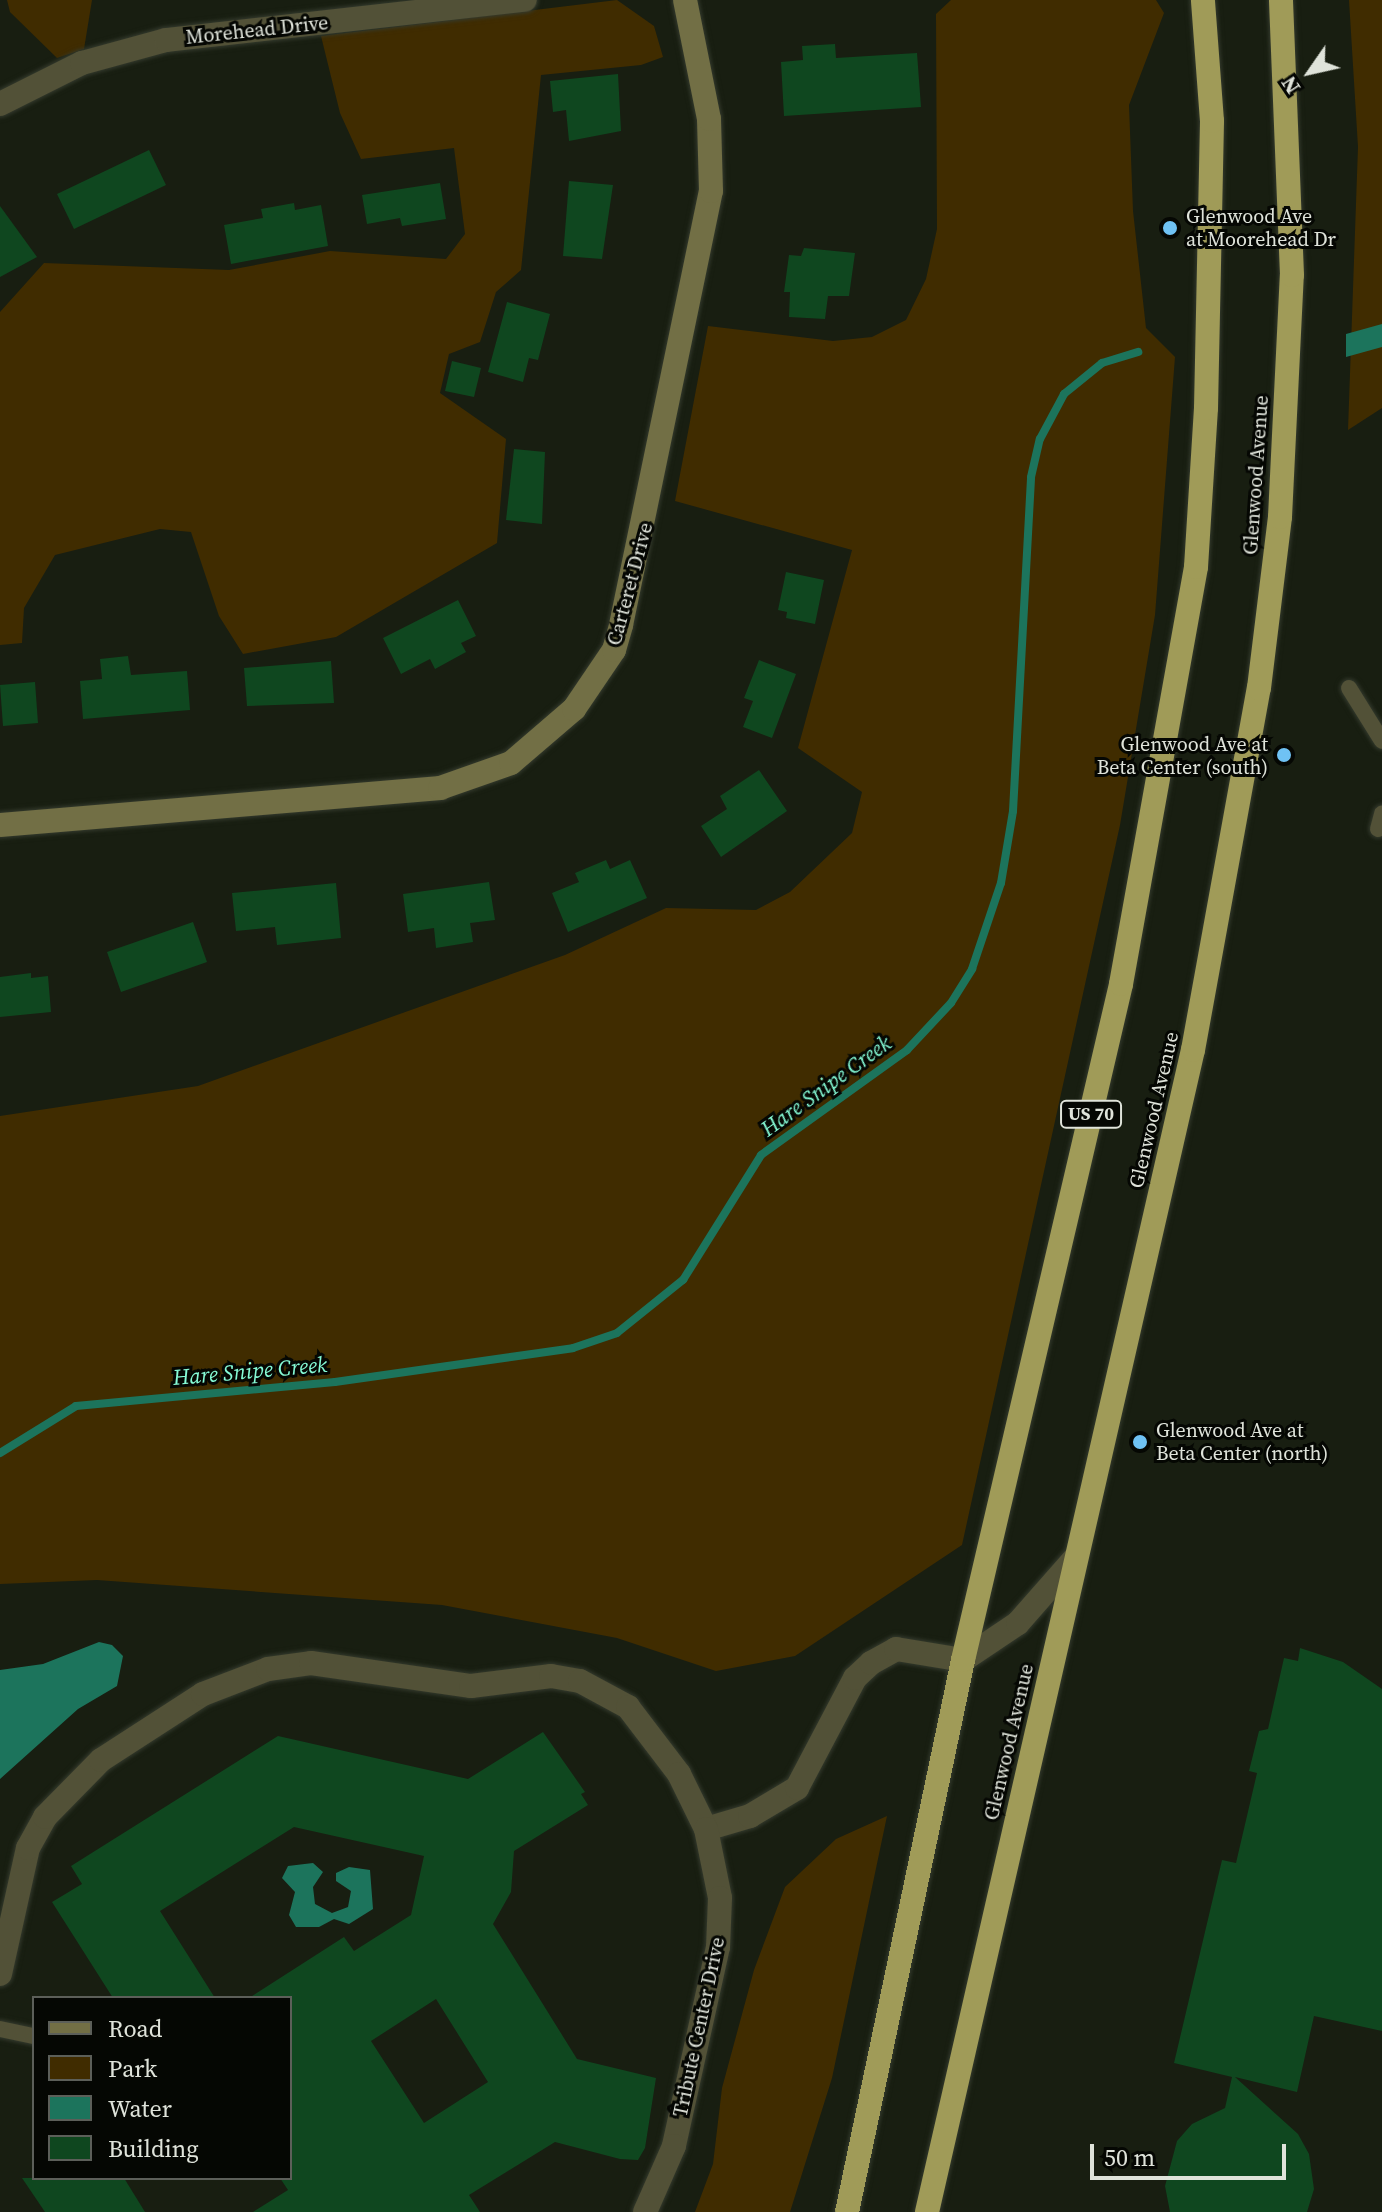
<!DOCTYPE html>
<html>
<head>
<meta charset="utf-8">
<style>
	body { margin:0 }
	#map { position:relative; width:1382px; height:2212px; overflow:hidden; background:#181e11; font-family:"Source Serif 4",serif }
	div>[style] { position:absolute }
	.green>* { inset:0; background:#402c00 }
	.water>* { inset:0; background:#1c745c }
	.stream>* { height:8px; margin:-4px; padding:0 4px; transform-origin:4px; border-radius:4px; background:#1c745c }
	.building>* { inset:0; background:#0f471f }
	.roads { filter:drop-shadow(0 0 2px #343a2d) drop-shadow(0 0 2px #343a2d) }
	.lane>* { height:16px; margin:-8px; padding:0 8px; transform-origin:8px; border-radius:8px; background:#525137 }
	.street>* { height:24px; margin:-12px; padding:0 12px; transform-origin:12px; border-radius:12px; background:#525137 }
	.secondary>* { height:24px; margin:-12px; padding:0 12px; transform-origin:12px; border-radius:12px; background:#726f45 }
	.highway>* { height:24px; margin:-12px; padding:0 12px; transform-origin:12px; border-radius:12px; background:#a09b58 }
	.dots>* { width:22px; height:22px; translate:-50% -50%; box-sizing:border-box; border:4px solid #050703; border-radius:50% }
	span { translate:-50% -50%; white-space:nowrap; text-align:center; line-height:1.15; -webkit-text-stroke:6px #050703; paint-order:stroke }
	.shield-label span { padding:2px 6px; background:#050703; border:2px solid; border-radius:6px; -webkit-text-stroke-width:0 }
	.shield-label { font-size:18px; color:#dfe3da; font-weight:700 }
	.street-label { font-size:20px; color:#dfe3da }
	.poi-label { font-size:20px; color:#dfe3da }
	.left { translate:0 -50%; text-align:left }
	.right { translate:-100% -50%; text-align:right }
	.water-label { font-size:22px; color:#86fbd6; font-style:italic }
	.legend { position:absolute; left:32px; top:1996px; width:260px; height:184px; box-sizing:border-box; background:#050703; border:2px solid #5c5f59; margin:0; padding:10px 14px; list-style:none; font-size:24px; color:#dfe3da }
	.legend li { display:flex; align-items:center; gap:16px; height:40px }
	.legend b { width:40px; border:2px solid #5c5f59 }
	.north { position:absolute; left:1270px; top:32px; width:80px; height:80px; -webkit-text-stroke:6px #050703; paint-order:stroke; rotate:236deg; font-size:22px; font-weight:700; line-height:32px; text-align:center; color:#dfe3da }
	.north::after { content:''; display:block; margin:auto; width:28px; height:36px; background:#dfe3da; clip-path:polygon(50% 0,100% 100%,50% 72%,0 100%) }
	.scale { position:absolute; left:1090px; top:2144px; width:196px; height:36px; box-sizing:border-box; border:4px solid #dfe3da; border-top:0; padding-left:10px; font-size:24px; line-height:28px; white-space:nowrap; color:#dfe3da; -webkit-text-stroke:6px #050703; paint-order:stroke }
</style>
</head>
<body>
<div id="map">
	<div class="green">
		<div style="clip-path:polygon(7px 0,92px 0,84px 49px,57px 58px,10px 12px)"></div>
		<div style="clip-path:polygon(617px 0,654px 26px,663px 57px,641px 65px,541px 75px,521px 270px,496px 292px,480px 342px,449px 354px,440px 393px,506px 439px,497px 543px,336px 637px,243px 654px,219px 616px,191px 532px,160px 529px,55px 555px,24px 608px,22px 643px,0 645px,0 312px,44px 263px,229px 270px,330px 251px,446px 259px,465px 234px,454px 148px,361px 159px,340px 113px,321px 36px)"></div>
		<div style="clip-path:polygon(951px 0,1156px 0,1164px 13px,1129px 105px,1133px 211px,1146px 328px,1175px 357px,1155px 615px,1120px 825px,962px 1545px,795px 1656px,716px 1671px,617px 1638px,442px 1605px,97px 1580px,0 1584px,0 1116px,198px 1086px,565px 955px,666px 908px,756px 910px,790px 892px,852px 833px,862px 792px,798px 748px,852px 550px,675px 501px,708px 326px,833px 341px,872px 337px,906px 320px,926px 279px,937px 229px,936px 14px)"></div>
		<div style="clip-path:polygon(1349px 0,1382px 0,1382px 408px,1348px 430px,1358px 147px)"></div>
		<div style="clip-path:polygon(887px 1816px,832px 2078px,790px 2212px,695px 2212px,713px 2164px,722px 2088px,754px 1970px,785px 1887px,836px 1839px)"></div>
	</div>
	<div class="water">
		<div style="clip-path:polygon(1382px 324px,1382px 347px,1346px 357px,1346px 334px)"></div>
		<div style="clip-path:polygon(99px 1642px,112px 1645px,123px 1656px,117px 1686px,78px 1709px,0 1779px,0 1670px,43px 1664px)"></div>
		<div style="clip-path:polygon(313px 1863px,323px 1872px,313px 1887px,315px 1904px,332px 1913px,348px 1907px,351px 1891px,336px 1881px,336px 1873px,349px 1867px,370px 1870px,373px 1909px,349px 1924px,334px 1919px,319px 1927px,296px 1927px,289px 1915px,295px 1892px,282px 1878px,288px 1866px)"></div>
	</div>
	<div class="stream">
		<div style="left:0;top:1453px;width:89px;rotate:-31.7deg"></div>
		<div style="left:76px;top:1406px;width:260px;rotate:-5.3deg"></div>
		<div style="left:335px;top:1382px;width:240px;rotate:-8.1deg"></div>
		<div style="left:573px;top:1348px;width:46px;rotate:-18.8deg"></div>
		<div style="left:617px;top:1333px;width:85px;rotate:-38.8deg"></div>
		<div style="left:683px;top:1280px;width:147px;rotate:-58deg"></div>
		<div style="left:761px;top:1155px;width:180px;rotate:-35.7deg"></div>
		<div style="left:907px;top:1050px;width:64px;rotate:-46.9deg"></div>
		<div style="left:951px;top:1003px;width:40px;rotate:-58deg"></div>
		<div style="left:972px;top:969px;width:91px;rotate:-71.4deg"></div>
		<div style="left:1001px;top:883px;width:73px;rotate:-80.5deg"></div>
		<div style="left:1013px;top:811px;width:334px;rotate:-86.9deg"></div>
		<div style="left:1031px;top:477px;width:39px;rotate:-77deg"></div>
		<div style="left:1040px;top:439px;width:51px;rotate:-61.9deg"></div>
		<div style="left:1064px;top:394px;width:49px;rotate:-39.2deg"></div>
		<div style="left:1102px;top:363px;width:38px;rotate:-17deg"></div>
	</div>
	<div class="building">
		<div style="clip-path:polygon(835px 44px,836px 58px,917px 53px,921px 107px,784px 116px,781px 62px,803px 60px,802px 46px)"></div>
		<div style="clip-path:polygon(618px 74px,621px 131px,569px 141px,566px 110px,553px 112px,550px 81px)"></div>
		<div style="clip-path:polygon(149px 150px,166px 185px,74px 229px,57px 194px)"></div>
		<div style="clip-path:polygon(569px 181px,613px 185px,602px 259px,563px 256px)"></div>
		<div style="clip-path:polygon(440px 183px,446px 219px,402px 226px,400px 218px,367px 224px,362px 195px)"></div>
		<div style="clip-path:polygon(294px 203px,295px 210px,321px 205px,328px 246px,231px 264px,224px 225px,263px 218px,261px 209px)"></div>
		<div style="clip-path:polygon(0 206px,37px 257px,0 277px)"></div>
		<div style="clip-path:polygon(804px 248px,855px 253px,849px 296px,828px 296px,825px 319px,789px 317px,790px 292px,784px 292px,789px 255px,801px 256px)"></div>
		<div style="clip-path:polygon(507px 302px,550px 314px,538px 360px,529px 358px,523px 382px,488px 372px)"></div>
		<div style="clip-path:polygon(452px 361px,481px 368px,474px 397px,445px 391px)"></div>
		<div style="clip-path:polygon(514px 449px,545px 452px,542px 524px,506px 520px)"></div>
		<div style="clip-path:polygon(786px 572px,824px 580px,815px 624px,786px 618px,787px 612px,778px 610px)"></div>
		<div style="clip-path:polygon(458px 600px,476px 636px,461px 643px,466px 652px,435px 669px,430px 659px,401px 674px,383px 638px)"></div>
		<div style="clip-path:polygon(128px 656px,131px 675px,187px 671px,190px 710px,83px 719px,80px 681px,102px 679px,100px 659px)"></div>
		<div style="clip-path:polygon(759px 660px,796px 674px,772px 738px,743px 727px,753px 701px,744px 698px)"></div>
		<div style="clip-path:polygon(331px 661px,334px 703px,247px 706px,244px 668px)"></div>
		<div style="clip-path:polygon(35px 682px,38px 723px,3px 726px,0 685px)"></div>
		<div style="clip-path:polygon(759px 770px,787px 811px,721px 857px,701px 826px,727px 809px,720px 796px)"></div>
		<div style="clip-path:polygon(606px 860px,610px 869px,630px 860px,647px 898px,568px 932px,552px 893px,579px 882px,575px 873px)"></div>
		<div style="clip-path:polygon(489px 882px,495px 920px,470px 923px,473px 942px,436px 948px,434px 928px,408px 932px,403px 894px)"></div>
		<div style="clip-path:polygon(336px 883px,341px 938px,277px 945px,275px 927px,236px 931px,232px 893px)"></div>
		<div style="clip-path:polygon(193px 922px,207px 962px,121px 992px,107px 952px)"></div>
		<div style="clip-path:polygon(31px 973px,31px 978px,48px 976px,51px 1012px,0 1017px,0 977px)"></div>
		<div style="clip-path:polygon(1300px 1648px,1343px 1662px,1382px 1689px,1382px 2031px,1314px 2016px,1297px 2092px,1235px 2077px,1298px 2134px,1309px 2154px,1314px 2189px,1307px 2212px,1170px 2212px,1165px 2186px,1177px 2141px,1192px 2124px,1225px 2108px,1232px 2077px,1174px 2063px,1222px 1860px,1236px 1863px,1257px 1773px,1249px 1771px,1259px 1731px,1268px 1729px,1284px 1658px,1298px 1661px)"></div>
		<div style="clip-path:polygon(evenodd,543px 1732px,585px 1792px,581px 1794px,588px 1805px,514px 1851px,511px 1892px,493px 1924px,577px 2059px,656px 2078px,645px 2148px,638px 2160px,620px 2159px,555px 2142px,469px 2195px,480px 2212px,253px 2212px,288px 2190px,280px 2178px,290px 2178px,290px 1998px,249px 1998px,344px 1937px,354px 1951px,411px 1915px,424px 1856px,294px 1827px,160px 1911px,215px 1998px,113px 1998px,52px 1902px,82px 1884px,71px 1866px,278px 1736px,468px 1779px,543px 1732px,436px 1999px,488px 2082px,424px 2123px,371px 2041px,436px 1999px)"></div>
		<div style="clip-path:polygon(22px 2178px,124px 2178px,145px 2212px,45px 2212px)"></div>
	</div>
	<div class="roads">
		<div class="lane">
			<div style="left:1349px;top:688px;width:62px;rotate:58.1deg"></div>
			<div style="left:1378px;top:829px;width:16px;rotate:-75deg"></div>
			<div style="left:0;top:2029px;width:35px;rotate:12deg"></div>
		</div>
		<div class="street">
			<div style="left:0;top:104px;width:92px;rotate:-26.6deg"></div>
			<div style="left:82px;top:63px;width:87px;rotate:-15.3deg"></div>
			<div style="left:166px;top:40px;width:361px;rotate:-6.4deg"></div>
			<div style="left:706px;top:1829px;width:46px;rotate:-16.5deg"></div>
			<div style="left:750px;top:1816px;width:55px;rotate:-30.8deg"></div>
			<div style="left:797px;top:1788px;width:124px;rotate:-62.2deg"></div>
			<div style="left:855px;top:1678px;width:22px;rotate:-43deg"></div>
			<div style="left:871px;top:1663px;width:29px;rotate:-29deg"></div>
			<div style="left:896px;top:1649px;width:68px;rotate:9.3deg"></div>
			<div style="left:963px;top:1660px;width:66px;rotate:-33.9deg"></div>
			<div style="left:1018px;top:1623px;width:88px;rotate:-48.7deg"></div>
			<div style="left:0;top:1974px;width:129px;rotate:-77.5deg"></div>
			<div style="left:28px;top:1848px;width:35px;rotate:-61deg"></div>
			<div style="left:45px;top:1817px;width:80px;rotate:-45.5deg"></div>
			<div style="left:101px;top:1760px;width:121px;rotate:-32.9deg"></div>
			<div style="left:203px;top:1694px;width:70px;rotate:-21deg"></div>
			<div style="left:268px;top:1669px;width:43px;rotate:-7.9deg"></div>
			<div style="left:311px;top:1663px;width:162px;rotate:8.2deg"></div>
			<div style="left:471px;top:1686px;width:81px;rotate:-7.1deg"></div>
			<div style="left:551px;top:1676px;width:29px;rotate:10deg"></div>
			<div style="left:580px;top:1681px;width:55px;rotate:28.4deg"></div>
			<div style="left:628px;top:1707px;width:84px;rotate:52.7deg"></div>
			<div style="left:679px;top:1774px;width:61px;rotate:63.9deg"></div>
			<div style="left:706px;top:1829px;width:70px;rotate:78.5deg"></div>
			<div style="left:720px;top:1898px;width:49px;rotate:92.3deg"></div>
			<div style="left:718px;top:1947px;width:204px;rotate:102.5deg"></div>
			<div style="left:674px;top:2146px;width:72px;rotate:113.7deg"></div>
		</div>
		<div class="secondary">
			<div style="left:0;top:825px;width:442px;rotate:-4.8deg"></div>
			<div style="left:440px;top:788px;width:75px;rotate:-19.4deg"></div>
			<div style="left:511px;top:763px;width:83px;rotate:-40.6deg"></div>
			<div style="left:574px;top:709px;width:71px;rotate:-55.9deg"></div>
			<div style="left:614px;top:650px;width:26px;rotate:-74deg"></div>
			<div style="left:621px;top:625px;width:443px;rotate:-78.3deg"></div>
			<div style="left:711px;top:191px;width:72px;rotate:-91.6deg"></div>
			<div style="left:709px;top:119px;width:121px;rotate:-101.4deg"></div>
		</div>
		<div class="highway">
			<div style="left:847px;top:2212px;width:564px;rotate:-78.13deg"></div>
			<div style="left:963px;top:1660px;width:694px;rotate:-76.84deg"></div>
			<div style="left:1121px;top:984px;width:424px;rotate:-79.8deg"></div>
			<div style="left:1196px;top:567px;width:159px;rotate:-86.4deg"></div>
			<div style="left:1206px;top:408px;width:287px;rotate:-88.8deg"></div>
			<div style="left:1212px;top:121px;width:121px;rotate:-94.3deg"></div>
			<div style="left:927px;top:2212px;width:1192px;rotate:-77.11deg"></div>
			<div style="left:1193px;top:1050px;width:368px;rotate:-79.7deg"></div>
			<div style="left:1259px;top:688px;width:172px;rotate:-83deg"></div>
			<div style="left:1280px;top:517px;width:242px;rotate:-87.2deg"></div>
			<div style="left:1292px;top:275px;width:275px;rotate:-92.3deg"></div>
		</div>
	</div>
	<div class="dots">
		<div style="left:1170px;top:228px;background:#6fc2f4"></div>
		<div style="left:1284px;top:755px;background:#6fc2f4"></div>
		<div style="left:1140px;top:1442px;background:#6fc2f4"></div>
	</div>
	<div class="shield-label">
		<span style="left:1091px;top:1114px">US 70</span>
	</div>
	<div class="street-label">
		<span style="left:257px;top:30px;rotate:-6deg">Morehead Drive</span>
		<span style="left:1256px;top:475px;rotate:-86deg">Glenwood Avenue</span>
		<span style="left:630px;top:584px;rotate:-75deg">Carteret Drive</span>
		<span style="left:1154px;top:1110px;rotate:-77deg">Glenwood Avenue</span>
		<span style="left:1009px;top:1742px;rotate:-77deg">Glenwood Avenue</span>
		<span style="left:699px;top:2027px;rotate:-78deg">Tribute Center Drive</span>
	</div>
	<div class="poi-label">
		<span class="left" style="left:1186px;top:228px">Glenwood Ave<br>at Moorehead Dr</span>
		<span class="right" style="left:1268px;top:756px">Glenwood Ave at<br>Beta Center (south)</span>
		<span class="left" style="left:1156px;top:1442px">Glenwood Ave at<br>Beta Center (north)</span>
	</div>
	<div class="water-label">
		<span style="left:826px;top:1086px;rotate:-36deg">Hare Snipe Creek</span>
		<span style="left:250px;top:1371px;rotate:-5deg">Hare Snipe Creek</span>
	</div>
	<ul class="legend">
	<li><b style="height:10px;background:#726f45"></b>Road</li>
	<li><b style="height:22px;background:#402c00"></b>Park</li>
	<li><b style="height:22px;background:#1c745c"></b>Water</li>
	<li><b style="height:22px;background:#0f471f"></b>Building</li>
	</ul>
	<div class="north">N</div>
	<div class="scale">50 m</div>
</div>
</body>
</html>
